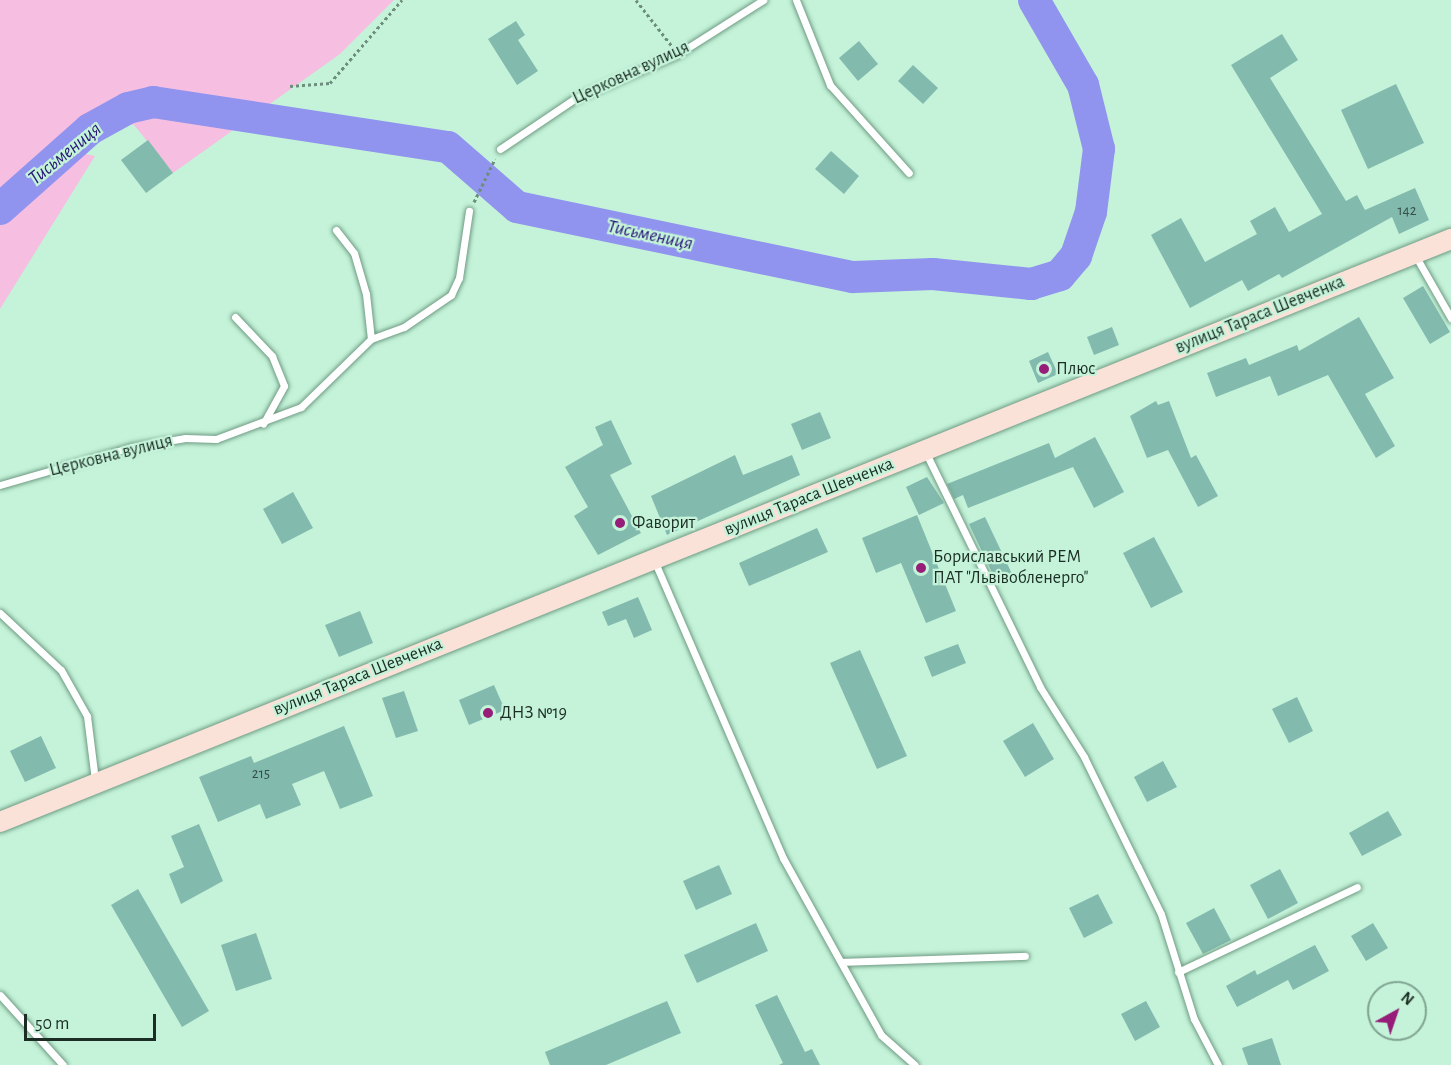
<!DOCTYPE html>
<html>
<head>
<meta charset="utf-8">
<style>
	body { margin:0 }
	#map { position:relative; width:1451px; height:1065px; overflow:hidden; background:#c4f3d9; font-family:"Alegreya Sans",sans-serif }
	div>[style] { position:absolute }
	.green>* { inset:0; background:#f6bee1 }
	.river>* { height:32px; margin:-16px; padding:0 16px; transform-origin:16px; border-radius:16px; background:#9094ef }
	.building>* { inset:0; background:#83baae }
	.path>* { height:3px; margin-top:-1.5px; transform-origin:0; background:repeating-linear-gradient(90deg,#6e8e7d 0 3px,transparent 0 6px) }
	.roads { filter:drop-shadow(0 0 2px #6f9b83) drop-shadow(0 0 2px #6f9b83) }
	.lane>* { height:7px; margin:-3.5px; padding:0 3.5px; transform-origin:3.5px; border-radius:3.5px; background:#fff }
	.secondary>* { height:20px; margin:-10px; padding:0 10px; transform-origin:10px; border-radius:10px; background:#fbe2d9 }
	.dots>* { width:16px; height:16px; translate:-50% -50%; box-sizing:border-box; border:3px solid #c4f3d9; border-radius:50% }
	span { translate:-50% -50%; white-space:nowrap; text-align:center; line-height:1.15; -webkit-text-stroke:4.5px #c4f3d9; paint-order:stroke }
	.number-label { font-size:15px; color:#355046 }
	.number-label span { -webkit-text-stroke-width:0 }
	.street-label { font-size:18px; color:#1b2d24 }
	.poi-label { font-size:18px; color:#1b2d24 }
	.left { translate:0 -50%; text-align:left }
	.water-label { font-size:20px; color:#281579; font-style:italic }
	.north { position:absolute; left:1367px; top:981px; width:60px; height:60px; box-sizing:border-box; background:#c4f3d9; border:2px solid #80a491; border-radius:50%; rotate:40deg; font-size:16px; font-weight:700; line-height:24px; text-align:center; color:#1b2d24 }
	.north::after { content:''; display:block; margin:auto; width:21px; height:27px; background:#961d78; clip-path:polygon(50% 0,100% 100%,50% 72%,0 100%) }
	.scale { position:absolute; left:24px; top:1014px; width:132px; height:27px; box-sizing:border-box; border:3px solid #1b2d24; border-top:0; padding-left:8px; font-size:18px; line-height:21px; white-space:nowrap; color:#1b2d24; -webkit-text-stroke:4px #c4f3d9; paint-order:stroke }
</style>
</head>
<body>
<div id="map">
	<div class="green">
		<div style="clip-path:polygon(0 0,394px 0,340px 54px,173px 173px,134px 125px,83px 118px,71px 151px,95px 156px,0 309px)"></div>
	</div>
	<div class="river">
		<div style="left:0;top:209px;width:120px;rotate:-41.6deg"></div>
		<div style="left:90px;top:129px;width:43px;rotate:-28.9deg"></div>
		<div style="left:128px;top:108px;width:26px;rotate:-13deg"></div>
		<div style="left:153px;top:102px;width:298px;rotate:8.7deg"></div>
		<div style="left:448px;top:147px;width:91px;rotate:41deg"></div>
		<div style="left:517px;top:207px;width:343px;rotate:11.8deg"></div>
		<div style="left:853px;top:277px;width:80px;rotate:-2.1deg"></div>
		<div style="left:933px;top:274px;width:99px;rotate:5.8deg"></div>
		<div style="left:1031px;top:284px;width:30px;rotate:-17deg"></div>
		<div style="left:1060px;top:275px;width:25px;rotate:-50deg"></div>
		<div style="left:1076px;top:256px;width:46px;rotate:-71.2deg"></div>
		<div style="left:1091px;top:212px;width:64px;rotate:-82.8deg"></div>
		<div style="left:1099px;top:149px;width:66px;rotate:-104deg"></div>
		<div style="left:1083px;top:85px;width:98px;rotate:-120deg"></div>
	</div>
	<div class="building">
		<div style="clip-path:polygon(516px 21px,525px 35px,518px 40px,538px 71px,517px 85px,488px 39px)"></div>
		<div style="clip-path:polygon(1282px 34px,1298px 60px,1270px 78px,1346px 201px,1357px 195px,1365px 210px,1415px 188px,1429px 220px,1399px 234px,1392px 217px,1282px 278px,1279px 274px,1248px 291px,1242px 280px,1190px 308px,1151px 235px,1181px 218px,1205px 262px,1257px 234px,1250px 221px,1275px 207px,1289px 232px,1322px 214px,1231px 65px)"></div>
		<div style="clip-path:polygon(859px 41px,878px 64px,858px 81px,839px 58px)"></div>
		<div style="clip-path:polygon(913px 65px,938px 88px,923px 104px,898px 81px)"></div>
		<div style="clip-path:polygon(1396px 84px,1424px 143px,1368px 169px,1341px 110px)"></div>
		<div style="clip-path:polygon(148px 140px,173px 173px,146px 193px,121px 160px)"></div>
		<div style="clip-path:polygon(831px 151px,859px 176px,844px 194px,815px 169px)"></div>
		<div style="clip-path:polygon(1423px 286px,1450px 332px,1430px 344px,1403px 298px)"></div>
		<div style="clip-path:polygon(1359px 317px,1394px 378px,1365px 394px,1395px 446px,1376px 458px,1328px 375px,1278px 396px,1270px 376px,1216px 397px,1207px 373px,1246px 358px,1249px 365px,1297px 345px,1299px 351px)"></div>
		<div style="clip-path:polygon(1112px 327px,1119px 345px,1094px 355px,1087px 337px)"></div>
		<div style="clip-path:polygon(1048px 352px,1058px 374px,1038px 383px,1029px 361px)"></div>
		<div style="clip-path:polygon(1156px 401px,1158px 405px,1169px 401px,1191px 458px,1196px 455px,1218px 496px,1198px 507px,1168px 450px,1147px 458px,1130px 416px)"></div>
		<div style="clip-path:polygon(820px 412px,831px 438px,802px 450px,791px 424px)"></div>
		<div style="clip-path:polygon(611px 420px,632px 464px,610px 475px,641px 533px,598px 555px,574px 516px,588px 507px,565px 467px,603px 445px,595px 427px)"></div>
		<div style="clip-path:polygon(1095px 437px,1124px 492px,1094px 508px,1073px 467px,968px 508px,963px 495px,954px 499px,947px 484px,1049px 443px,1055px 458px)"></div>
		<div style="clip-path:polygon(735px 455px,743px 475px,792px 455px,800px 475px,667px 535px,651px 496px)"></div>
		<div style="clip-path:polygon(927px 477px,944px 503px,919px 515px,906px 487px)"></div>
		<div style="clip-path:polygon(293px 492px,313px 528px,282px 544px,263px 509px)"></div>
		<div style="clip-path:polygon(917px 515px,956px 611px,926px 623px,901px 563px,876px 573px,862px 538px)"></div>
		<div style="clip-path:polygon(985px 517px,1013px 576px,997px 583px,969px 524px)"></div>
		<div style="clip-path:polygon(817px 528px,828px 552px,749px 586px,739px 563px)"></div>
		<div style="clip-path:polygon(1154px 537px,1183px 592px,1151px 608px,1123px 553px)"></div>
		<div style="clip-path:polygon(638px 597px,652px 630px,634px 638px,626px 619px,608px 626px,602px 612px)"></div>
		<div style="clip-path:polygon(360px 611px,373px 643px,339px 657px,325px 625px)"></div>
		<div style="clip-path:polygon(958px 644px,966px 663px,932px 677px,924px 657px)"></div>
		<div style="clip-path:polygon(860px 650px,907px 756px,877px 769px,830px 663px)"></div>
		<div style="clip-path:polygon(494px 685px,505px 710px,469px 725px,459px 700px)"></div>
		<div style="clip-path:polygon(404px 691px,418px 731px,396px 738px,382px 698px)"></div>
		<div style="clip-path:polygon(1297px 697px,1313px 731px,1289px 743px,1272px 709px)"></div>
		<div style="clip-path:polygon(1033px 723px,1054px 759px,1025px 777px,1003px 741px)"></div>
		<div style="clip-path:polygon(344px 726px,373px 796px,340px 809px,324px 771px,292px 784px,301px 805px,266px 819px,260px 804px,218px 822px,199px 777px,251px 756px,254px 763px)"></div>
		<div style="clip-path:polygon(41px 736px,56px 768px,25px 782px,10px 751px)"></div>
		<div style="clip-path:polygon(1163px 761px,1177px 787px,1147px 802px,1134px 777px)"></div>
		<div style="clip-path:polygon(1388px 811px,1402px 835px,1362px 856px,1349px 833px)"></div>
		<div style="clip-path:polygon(199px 824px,223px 881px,181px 904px,169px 874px,184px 867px,171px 836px)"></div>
		<div style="clip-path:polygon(719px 865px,732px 894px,696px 910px,683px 881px)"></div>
		<div style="clip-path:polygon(1280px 869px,1298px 903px,1268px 919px,1250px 885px)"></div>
		<div style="clip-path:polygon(138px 889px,209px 1011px,182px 1027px,111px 905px)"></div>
		<div style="clip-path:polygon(1098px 894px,1113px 923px,1084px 938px,1069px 908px)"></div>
		<div style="clip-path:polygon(1214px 908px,1231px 940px,1203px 954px,1186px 923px)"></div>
		<div style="clip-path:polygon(756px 923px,768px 951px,697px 983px,684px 955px)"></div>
		<div style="clip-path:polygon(1373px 923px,1388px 948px,1366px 961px,1351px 936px)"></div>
		<div style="clip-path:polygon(256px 933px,272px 979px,236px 991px,221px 945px)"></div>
		<div style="clip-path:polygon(1315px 945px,1329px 971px,1293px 990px,1288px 980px,1237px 1007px,1226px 986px,1255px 970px,1257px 975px)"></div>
		<div style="clip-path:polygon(777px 995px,805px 1052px,812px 1049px,820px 1065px,779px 1065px,783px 1063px,755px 1005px)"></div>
		<div style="clip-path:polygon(667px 1001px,681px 1033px,606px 1065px,550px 1065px,545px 1052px)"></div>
		<div style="clip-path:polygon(1146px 1001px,1160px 1027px,1135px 1041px,1121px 1014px)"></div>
		<div style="clip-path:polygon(1272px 1038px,1281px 1065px,1248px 1065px,1242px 1048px)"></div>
	</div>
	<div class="path">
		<div style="left:636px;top:0;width:58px;rotate:52deg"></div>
		<div style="left:290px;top:86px;width:40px;rotate:-4.3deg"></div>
		<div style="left:330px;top:83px;width:110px;rotate:-49.1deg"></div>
		<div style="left:474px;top:202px;width:48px;rotate:-64deg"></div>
	</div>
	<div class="roads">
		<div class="lane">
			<div style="left:796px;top:0;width:92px;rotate:68.2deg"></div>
			<div style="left:830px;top:85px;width:118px;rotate:48.1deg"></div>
			<div style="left:500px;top:149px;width:89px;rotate:-34deg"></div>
			<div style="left:574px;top:99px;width:113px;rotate:-23.4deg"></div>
			<div style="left:678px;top:54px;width:101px;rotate:-32.4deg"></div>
			<div style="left:336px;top:230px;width:29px;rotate:52deg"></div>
			<div style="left:354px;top:253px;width:43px;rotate:73.7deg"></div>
			<div style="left:366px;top:294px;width:45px;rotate:83.7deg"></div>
			<div style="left:1415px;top:255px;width:73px;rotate:60.3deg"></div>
			<div style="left:235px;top:317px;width:54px;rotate:46.5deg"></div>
			<div style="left:272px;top:356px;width:32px;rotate:68deg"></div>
			<div style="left:284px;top:386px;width:43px;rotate:118.9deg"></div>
			<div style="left:926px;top:453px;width:260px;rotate:64deg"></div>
			<div style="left:1040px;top:687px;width:83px;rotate:57.8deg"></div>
			<div style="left:1084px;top:757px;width:123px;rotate:63.9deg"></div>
			<div style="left:1138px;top:867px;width:52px;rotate:63.9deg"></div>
			<div style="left:1161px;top:914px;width:110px;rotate:72.6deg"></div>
			<div style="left:1194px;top:1019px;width:52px;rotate:62.4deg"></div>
			<div style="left:0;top:485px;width:137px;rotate:-16.1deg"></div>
			<div style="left:132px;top:447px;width:54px;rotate:-9.6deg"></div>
			<div style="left:185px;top:438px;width:31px;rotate:2deg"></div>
			<div style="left:216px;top:439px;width:91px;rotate:-20.6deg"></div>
			<div style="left:301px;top:407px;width:98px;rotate:-44.2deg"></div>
			<div style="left:371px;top:339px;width:35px;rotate:-20deg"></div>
			<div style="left:404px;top:327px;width:57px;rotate:-34.2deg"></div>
			<div style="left:451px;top:295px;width:19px;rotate:-65deg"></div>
			<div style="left:459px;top:278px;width:68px;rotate:-81.5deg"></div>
			<div style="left:654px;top:560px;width:325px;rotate:66.6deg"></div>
			<div style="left:783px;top:858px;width:202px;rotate:61deg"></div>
			<div style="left:881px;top:1035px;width:45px;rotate:41.4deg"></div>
			<div style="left:0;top:613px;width:83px;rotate:43.1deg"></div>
			<div style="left:61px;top:670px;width:53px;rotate:60.5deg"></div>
			<div style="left:87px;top:716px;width:64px;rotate:82.9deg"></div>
			<div style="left:842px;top:962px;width:183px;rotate:-1.9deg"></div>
			<div style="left:1178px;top:972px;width:198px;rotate:-25.4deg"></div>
			<div style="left:0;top:995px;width:94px;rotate:48deg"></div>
		</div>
		<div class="secondary">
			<div style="left:0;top:822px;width:1564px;rotate:-21.89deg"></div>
		</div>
	</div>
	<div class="dots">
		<div style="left:1044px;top:369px;background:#961d78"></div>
		<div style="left:620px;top:523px;background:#961d78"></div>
		<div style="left:921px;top:568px;background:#961d78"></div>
		<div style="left:488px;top:713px;background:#961d78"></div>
	</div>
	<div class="number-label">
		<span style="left:1407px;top:211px">142</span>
		<span style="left:261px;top:774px">215</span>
	</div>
	<div class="street-label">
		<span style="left:631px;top:73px;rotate:-25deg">Церковна вулиця</span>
		<span style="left:1260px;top:315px;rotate:-22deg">вулиця Тараса Шевченка</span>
		<span style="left:111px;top:456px;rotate:-14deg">Церковна вулиця</span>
		<span style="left:809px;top:497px;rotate:-22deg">вулиця Тараса Шевченка</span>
		<span style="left:358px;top:677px;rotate:-22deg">вулиця Тараса Шевченка</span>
	</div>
	<div class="poi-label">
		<span class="left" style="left:1056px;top:369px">Плюс</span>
		<span class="left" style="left:632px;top:523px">Фаворит</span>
		<span class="left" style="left:933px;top:568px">Бориславський РЕМ<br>ПАТ "Львівобленерго"</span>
		<span class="left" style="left:500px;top:713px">ДНЗ №19</span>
	</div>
	<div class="water-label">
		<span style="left:65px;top:154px;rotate:-39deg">Тисьмениця</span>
		<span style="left:650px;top:235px;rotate:12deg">Тисьмениця</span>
	</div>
	<div class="north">N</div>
	<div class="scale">50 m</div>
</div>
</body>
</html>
